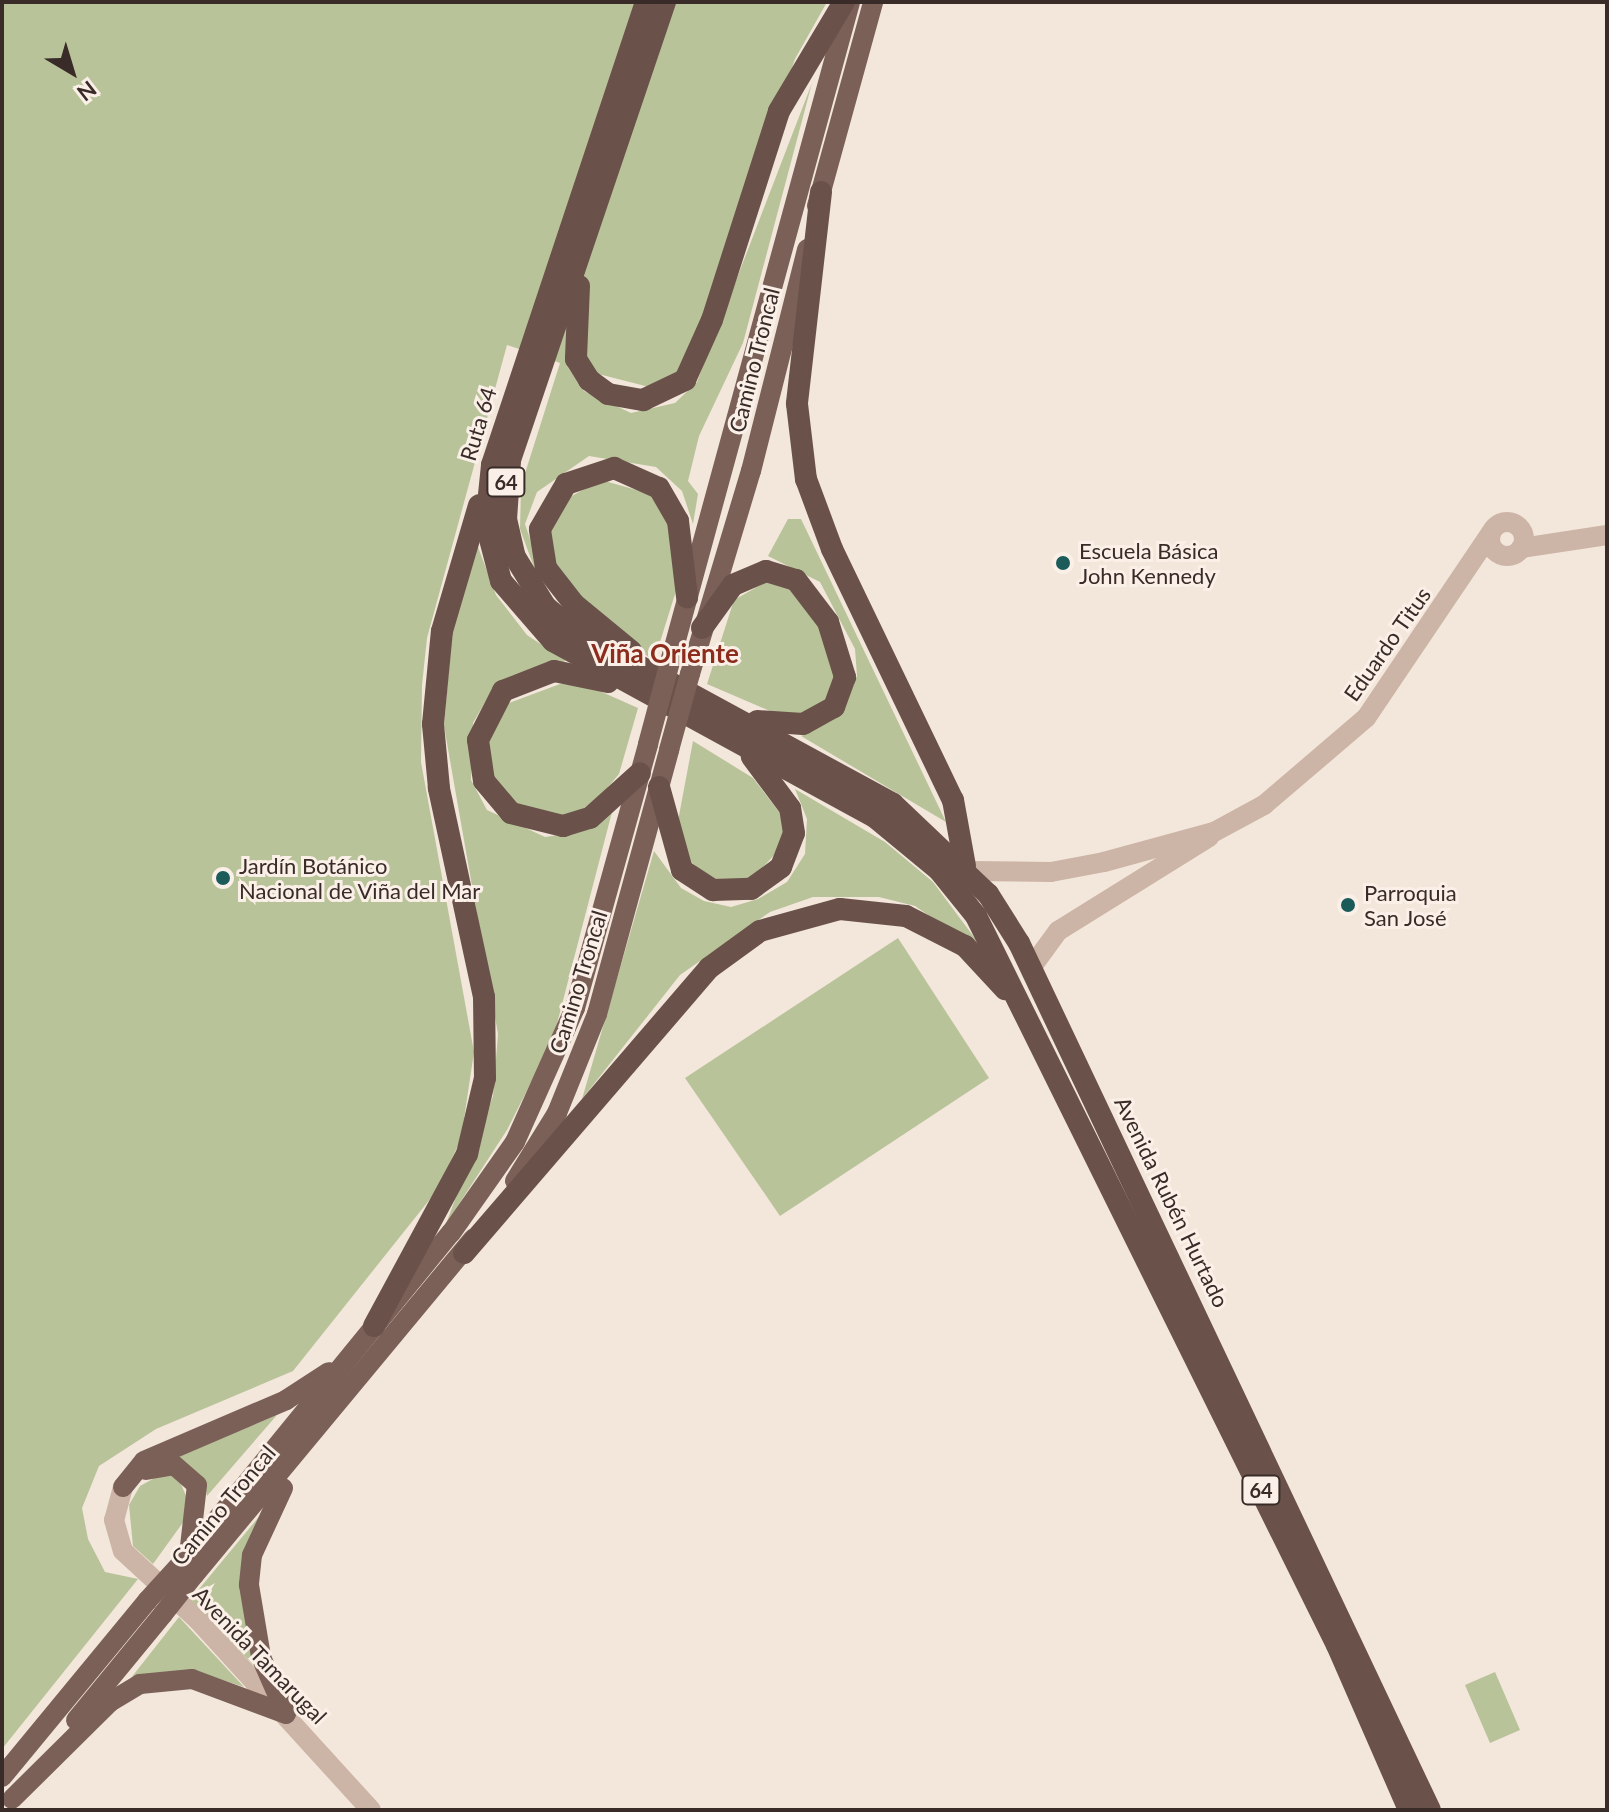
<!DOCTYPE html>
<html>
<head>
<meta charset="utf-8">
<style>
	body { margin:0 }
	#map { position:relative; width:1609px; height:1812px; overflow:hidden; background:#f3e6db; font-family:Lato,sans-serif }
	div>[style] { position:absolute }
	.green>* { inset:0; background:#b9c39a }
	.tertiary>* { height:20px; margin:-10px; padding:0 10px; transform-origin:10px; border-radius:10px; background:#ccb4a6 }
	.tertiary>.ring { margin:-10px; padding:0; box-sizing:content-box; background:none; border:20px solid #ccb4a6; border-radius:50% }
	.primary>* { height:20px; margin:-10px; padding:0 10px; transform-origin:10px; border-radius:10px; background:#7b6058 }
	.trunk>* { height:22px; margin:-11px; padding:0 11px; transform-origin:11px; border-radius:11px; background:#6a524b }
	.primary-bridge>* { height:20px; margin:-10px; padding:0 10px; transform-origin:10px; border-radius:10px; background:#7b6058 }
	.dots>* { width:22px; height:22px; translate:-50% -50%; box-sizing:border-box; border:4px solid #fbf0e8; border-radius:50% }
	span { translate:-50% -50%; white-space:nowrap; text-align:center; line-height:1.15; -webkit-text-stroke:6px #fbf0e8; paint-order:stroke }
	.shield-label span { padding:2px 6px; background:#fbf0e8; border:2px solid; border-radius:6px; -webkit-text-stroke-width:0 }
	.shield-label { font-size:20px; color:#382b28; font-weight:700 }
	.street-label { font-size:22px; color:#382b28 }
	.poi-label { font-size:22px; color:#382b28 }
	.left { translate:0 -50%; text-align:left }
	.quarter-label { font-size:26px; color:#8b2c1c; font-weight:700 }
	.frame { position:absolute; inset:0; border:4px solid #382b28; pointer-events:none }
	.north { position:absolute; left:32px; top:32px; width:80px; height:80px; -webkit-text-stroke:6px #fbf0e8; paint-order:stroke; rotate:142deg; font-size:22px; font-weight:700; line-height:32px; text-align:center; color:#382b28 }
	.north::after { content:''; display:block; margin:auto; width:28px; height:36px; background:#382b28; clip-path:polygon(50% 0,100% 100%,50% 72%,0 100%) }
</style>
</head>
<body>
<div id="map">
	<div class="green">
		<div style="clip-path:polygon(2px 2px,827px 2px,795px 59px,687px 367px,657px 389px,567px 366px,584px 391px,631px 413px,675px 403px,697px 382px,812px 83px,743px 343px,699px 436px,688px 481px,698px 494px,693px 524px,682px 491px,656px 467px,589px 456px,537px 492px,525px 524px,542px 575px,535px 570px,520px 529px,521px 486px,560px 363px,507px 345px,427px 638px,422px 685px,421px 762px,474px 1052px,461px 1139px,438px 1189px,293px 1371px,156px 1429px,99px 1466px,82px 1508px,88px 1539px,105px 1572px,138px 1579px,2px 1749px)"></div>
		<div style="clip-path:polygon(601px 480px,651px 494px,667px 510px,681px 575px,654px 661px,610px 629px,551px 564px,546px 535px,568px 498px)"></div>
		<div style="clip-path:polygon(788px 519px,801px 519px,946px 822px,801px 736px,833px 720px,857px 676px,855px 649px,820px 582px,768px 556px)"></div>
		<div style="clip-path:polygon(475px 539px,496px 595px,527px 635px,566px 661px,511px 676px,488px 697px,473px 723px,471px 780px,487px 810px,545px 837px,580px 832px,612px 812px,553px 1039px,507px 1130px,446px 1224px,493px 1096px,498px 1034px,444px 726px,454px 611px)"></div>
		<div style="clip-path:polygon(771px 579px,797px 592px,825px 635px,837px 680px,828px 703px,805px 716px,777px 714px,707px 684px,734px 600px)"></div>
		<div style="clip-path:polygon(560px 684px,586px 685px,638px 708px,619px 774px,598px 799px,571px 816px,539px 819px,495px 791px,485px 758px,496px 719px,509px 703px)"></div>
		<div style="clip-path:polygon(693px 741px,753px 778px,783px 817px,786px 842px,753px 878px,716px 882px,681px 854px,675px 837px)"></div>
		<div style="clip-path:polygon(795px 789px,885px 842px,933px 882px,988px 956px,915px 906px,879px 897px,813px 897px,770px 912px,680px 975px,582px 1099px,654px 851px,681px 888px,704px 901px,731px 907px,758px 899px,787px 882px,805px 854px,807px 819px)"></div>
		<div style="clip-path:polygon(898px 938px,989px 1078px,780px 1216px,685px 1078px)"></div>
		<div style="clip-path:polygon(277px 1415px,207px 1496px,203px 1479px,174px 1458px)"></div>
		<div style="clip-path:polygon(164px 1473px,178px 1477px,192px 1510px,153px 1564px,133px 1546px,129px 1505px,140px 1486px)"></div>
		<div style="clip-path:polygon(262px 1513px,247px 1559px,257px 1669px,190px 1600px)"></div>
		<div style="clip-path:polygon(179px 1617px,244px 1687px,207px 1675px,127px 1683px)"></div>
		<div style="clip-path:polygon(1495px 1672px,1520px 1730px,1490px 1743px,1465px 1685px)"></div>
	</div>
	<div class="tertiary">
		<div class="ring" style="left:1490px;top:522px;width:14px;height:14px"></div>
		<div style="left:1521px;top:548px;width:87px;rotate:-8.6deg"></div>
		<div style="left:970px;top:871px;width:81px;rotate:0.7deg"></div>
		<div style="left:1051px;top:872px;width:54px;rotate:-10.7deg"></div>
		<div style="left:1104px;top:862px;width:114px;rotate:-15.3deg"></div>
		<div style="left:1214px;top:832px;width:57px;rotate:-28.4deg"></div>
		<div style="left:1264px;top:805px;width:134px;rotate:-40.5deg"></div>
		<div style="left:1366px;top:718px;width:223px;rotate:-56deg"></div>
		<div style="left:1031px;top:968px;width:46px;rotate:-53.9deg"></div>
		<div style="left:1058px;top:931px;width:178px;rotate:-31.9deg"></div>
		<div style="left:123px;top:1487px;width:34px;rotate:105deg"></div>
		<div style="left:114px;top:1520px;width:32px;rotate:74deg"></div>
		<div style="left:123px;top:1551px;width:102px;rotate:42.6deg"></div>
		<div style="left:198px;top:1620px;width:257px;rotate:47.7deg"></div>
	</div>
	<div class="primary">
		<div style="left:817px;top:206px;width:212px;rotate:-74.6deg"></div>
		<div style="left:670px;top:662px;width:684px;rotate:-74.74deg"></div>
		<div style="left:690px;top:674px;width:212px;rotate:-73.3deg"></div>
		<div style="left:751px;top:471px;width:229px;rotate:-75.8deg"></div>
		<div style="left:515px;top:1181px;width:80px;rotate:-58.3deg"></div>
		<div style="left:557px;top:1113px;width:107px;rotate:-68deg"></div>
		<div style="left:597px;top:1014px;width:274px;rotate:-74.7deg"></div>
		<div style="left:146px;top:1470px;width:28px;rotate:-10deg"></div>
		<div style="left:174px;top:1465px;width:30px;rotate:41deg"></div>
		<div style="left:197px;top:1485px;width:61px;rotate:96.5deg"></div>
		<div style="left:123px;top:1487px;width:33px;rotate:-51deg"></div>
		<div style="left:144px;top:1461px;width:155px;rotate:-23.2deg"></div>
		<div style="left:286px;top:1400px;width:51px;rotate:-33.1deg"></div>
		<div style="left:283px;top:1488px;width:74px;rotate:114.8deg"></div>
		<div style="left:252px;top:1555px;width:30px;rotate:96deg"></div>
		<div style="left:249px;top:1585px;width:73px;rotate:80.5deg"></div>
		<div style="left:261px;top:1657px;width:62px;rotate:66.3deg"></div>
		<div style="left:179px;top:1566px;width:430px;rotate:-50.8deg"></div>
		<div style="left:451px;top:1233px;width:111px;rotate:-54.9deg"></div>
		<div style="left:515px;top:1142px;width:147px;rotate:-65.9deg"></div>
		<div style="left:575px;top:1008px;width:274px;rotate:-74.5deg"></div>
		<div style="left:194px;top:1575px;width:437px;rotate:-50.3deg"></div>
		<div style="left:76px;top:1720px;width:137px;rotate:-50.6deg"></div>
		<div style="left:2px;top:1777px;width:228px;rotate:-50.5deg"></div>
		<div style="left:12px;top:1799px;width:138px;rotate:-44.7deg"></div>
		<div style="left:110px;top:1702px;width:35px;rotate:-31deg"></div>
		<div style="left:140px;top:1684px;width:52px;rotate:-5.5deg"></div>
		<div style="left:192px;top:1679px;width:100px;rotate:20.4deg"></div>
	</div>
	<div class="trunk">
		<div style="left:646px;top:2px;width:488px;rotate:108.4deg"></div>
		<div style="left:492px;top:465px;width:59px;rotate:95.8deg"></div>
		<div style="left:486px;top:524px;width:59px;rotate:75.3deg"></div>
		<div style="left:501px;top:581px;width:79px;rotate:49.1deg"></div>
		<div style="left:553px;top:641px;width:368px;rotate:28.7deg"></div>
		<div style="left:876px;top:818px;width:82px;rotate:39.5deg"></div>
		<div style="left:939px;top:870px;width:59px;rotate:51.2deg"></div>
		<div style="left:976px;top:916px;width:813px;rotate:63.66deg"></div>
		<div style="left:1337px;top:1645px;width:180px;rotate:66.4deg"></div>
		<div style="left:665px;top:2px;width:484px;rotate:108.7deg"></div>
		<div style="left:510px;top:461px;width:58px;rotate:93.9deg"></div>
		<div style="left:506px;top:519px;width:39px;rotate:77deg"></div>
		<div style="left:515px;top:557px;width:57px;rotate:58.5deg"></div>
		<div style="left:545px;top:606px;width:37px;rotate:41deg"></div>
		<div style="left:573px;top:630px;width:364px;rotate:28.5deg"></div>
		<div style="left:893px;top:804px;width:131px;rotate:43.5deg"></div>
		<div style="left:988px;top:894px;width:58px;rotate:57.7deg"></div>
		<div style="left:1019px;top:943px;width:959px;rotate:64.64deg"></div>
		<div style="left:821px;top:192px;width:213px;rotate:96.5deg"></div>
		<div style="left:797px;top:404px;width:76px;rotate:83.2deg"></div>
		<div style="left:806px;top:479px;width:75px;rotate:69.6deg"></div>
		<div style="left:832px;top:549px;width:279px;rotate:64.3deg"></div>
		<div style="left:953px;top:800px;width:67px;rotate:79.7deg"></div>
		<div style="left:579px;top:286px;width:73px;rotate:92.4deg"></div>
		<div style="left:576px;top:359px;width:25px;rotate:58deg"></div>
		<div style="left:589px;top:380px;width:24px;rotate:36deg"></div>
		<div style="left:608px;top:394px;width:36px;rotate:10deg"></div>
		<div style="left:643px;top:400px;width:47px;rotate:-25.5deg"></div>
		<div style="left:685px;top:380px;width:66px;rotate:-65.8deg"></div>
		<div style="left:712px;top:320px;width:219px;rotate:-72.2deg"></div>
		<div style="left:779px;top:111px;width:127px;rotate:-59.2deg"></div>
		<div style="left:702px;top:628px;width:53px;rotate:-54.2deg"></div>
		<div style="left:733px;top:585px;width:36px;rotate:-23deg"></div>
		<div style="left:766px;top:571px;width:31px;rotate:17deg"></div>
		<div style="left:796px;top:580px;width:53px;rotate:52.7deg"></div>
		<div style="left:828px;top:622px;width:58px;rotate:72.8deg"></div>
		<div style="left:845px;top:677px;width:32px;rotate:110deg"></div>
		<div style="left:834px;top:707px;width:35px;rotate:151deg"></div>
		<div style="left:803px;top:724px;width:46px;rotate:-176.3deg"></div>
		<div style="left:631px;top:651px;width:74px;rotate:-140.5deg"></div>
		<div style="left:574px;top:604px;width:46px;rotate:-127.9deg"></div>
		<div style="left:546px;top:568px;width:39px;rotate:-99deg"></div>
		<div style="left:540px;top:529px;width:52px;rotate:-60deg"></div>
		<div style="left:566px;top:484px;width:51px;rotate:-18.4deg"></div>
		<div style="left:614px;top:468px;width:49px;rotate:24deg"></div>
		<div style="left:659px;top:488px;width:38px;rotate:60deg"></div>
		<div style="left:678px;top:521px;width:77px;rotate:83.2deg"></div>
		<div style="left:608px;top:682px;width:55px;rotate:-168.5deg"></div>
		<div style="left:554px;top:671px;width:55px;rotate:158.6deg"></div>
		<div style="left:503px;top:691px;width:55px;rotate:117deg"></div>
		<div style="left:478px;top:740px;width:41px;rotate:81.7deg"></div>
		<div style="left:484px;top:781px;width:42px;rotate:49.8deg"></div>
		<div style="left:511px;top:813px;width:54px;rotate:14deg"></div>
		<div style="left:563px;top:826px;width:28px;rotate:-17deg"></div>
		<div style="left:590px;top:818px;width:67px;rotate:-42deg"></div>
		<div style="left:659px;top:787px;width:86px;rotate:74.5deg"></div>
		<div style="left:682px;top:870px;width:37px;rotate:33deg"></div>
		<div style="left:713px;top:890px;width:38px;rotate:-2deg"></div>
		<div style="left:751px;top:889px;width:37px;rotate:-36deg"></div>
		<div style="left:781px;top:867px;width:36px;rotate:-69deg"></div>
		<div style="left:794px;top:833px;width:25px;rotate:-99deg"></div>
		<div style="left:790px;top:808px;width:64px;rotate:-126.7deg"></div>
		<div style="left:464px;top:1253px;width:376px;rotate:-49.3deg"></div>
		<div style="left:709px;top:968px;width:63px;rotate:-36deg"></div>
		<div style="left:760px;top:931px;width:83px;rotate:-15.4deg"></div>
		<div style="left:840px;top:909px;width:66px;rotate:6.1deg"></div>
		<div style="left:906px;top:916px;width:66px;rotate:27deg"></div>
		<div style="left:965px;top:946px;width:59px;rotate:47.1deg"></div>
		<div style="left:374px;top:1326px;width:196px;rotate:-61.6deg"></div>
		<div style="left:467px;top:1154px;width:78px;rotate:-76.7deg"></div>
		<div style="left:485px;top:1078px;width:81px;rotate:-90.7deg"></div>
		<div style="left:484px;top:997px;width:214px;rotate:-102.2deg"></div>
		<div style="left:439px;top:788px;width:64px;rotate:-95.4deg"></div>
		<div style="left:433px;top:724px;width:93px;rotate:-84.5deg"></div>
		<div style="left:442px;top:631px;width:131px;rotate:-73.6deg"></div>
	</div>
	<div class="primary-bridge">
		<div style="left:648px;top:744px;width:85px;rotate:-75deg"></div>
		<div style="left:669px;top:750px;width:79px;rotate:-74.6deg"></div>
		<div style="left:147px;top:1601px;width:47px;rotate:-47.6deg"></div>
		<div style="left:163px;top:1614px;width:50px;rotate:-51.5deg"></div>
	</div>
	<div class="dots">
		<div style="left:1063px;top:563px;background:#1b5c5a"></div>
		<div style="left:223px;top:878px;background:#1b5c5a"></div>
		<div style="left:1348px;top:905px;background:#1b5c5a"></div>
	</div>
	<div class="shield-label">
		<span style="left:506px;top:482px">64</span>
		<span style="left:1261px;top:1490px">64</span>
	</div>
	<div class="street-label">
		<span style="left:754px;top:360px;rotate:-76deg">Camino Troncal</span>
		<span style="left:478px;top:424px;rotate:-73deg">Ruta 64</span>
		<span style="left:1387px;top:644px;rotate:-55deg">Eduardo Titus</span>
		<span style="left:578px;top:982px;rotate:-73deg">Camino Troncal</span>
		<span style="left:1172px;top:1202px;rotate:64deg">Avenida Rubén Hurtado</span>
		<span style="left:223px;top:1505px;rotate:-50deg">Camino Troncal</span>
		<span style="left:260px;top:1655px;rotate:46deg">Avenida Tamarugal</span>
	</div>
	<div class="poi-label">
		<span class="left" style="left:1079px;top:563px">Escuela Básica<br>John Kennedy</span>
		<span class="left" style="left:239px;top:878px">Jardín Botánico<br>Nacional de Viña del Mar</span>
		<span class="left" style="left:1364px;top:905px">Parroquia<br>San José</span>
	</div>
	<div class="quarter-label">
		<span style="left:665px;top:654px">Viña Oriente</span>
	</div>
	<div class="frame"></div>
	<div class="north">N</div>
</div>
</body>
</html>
